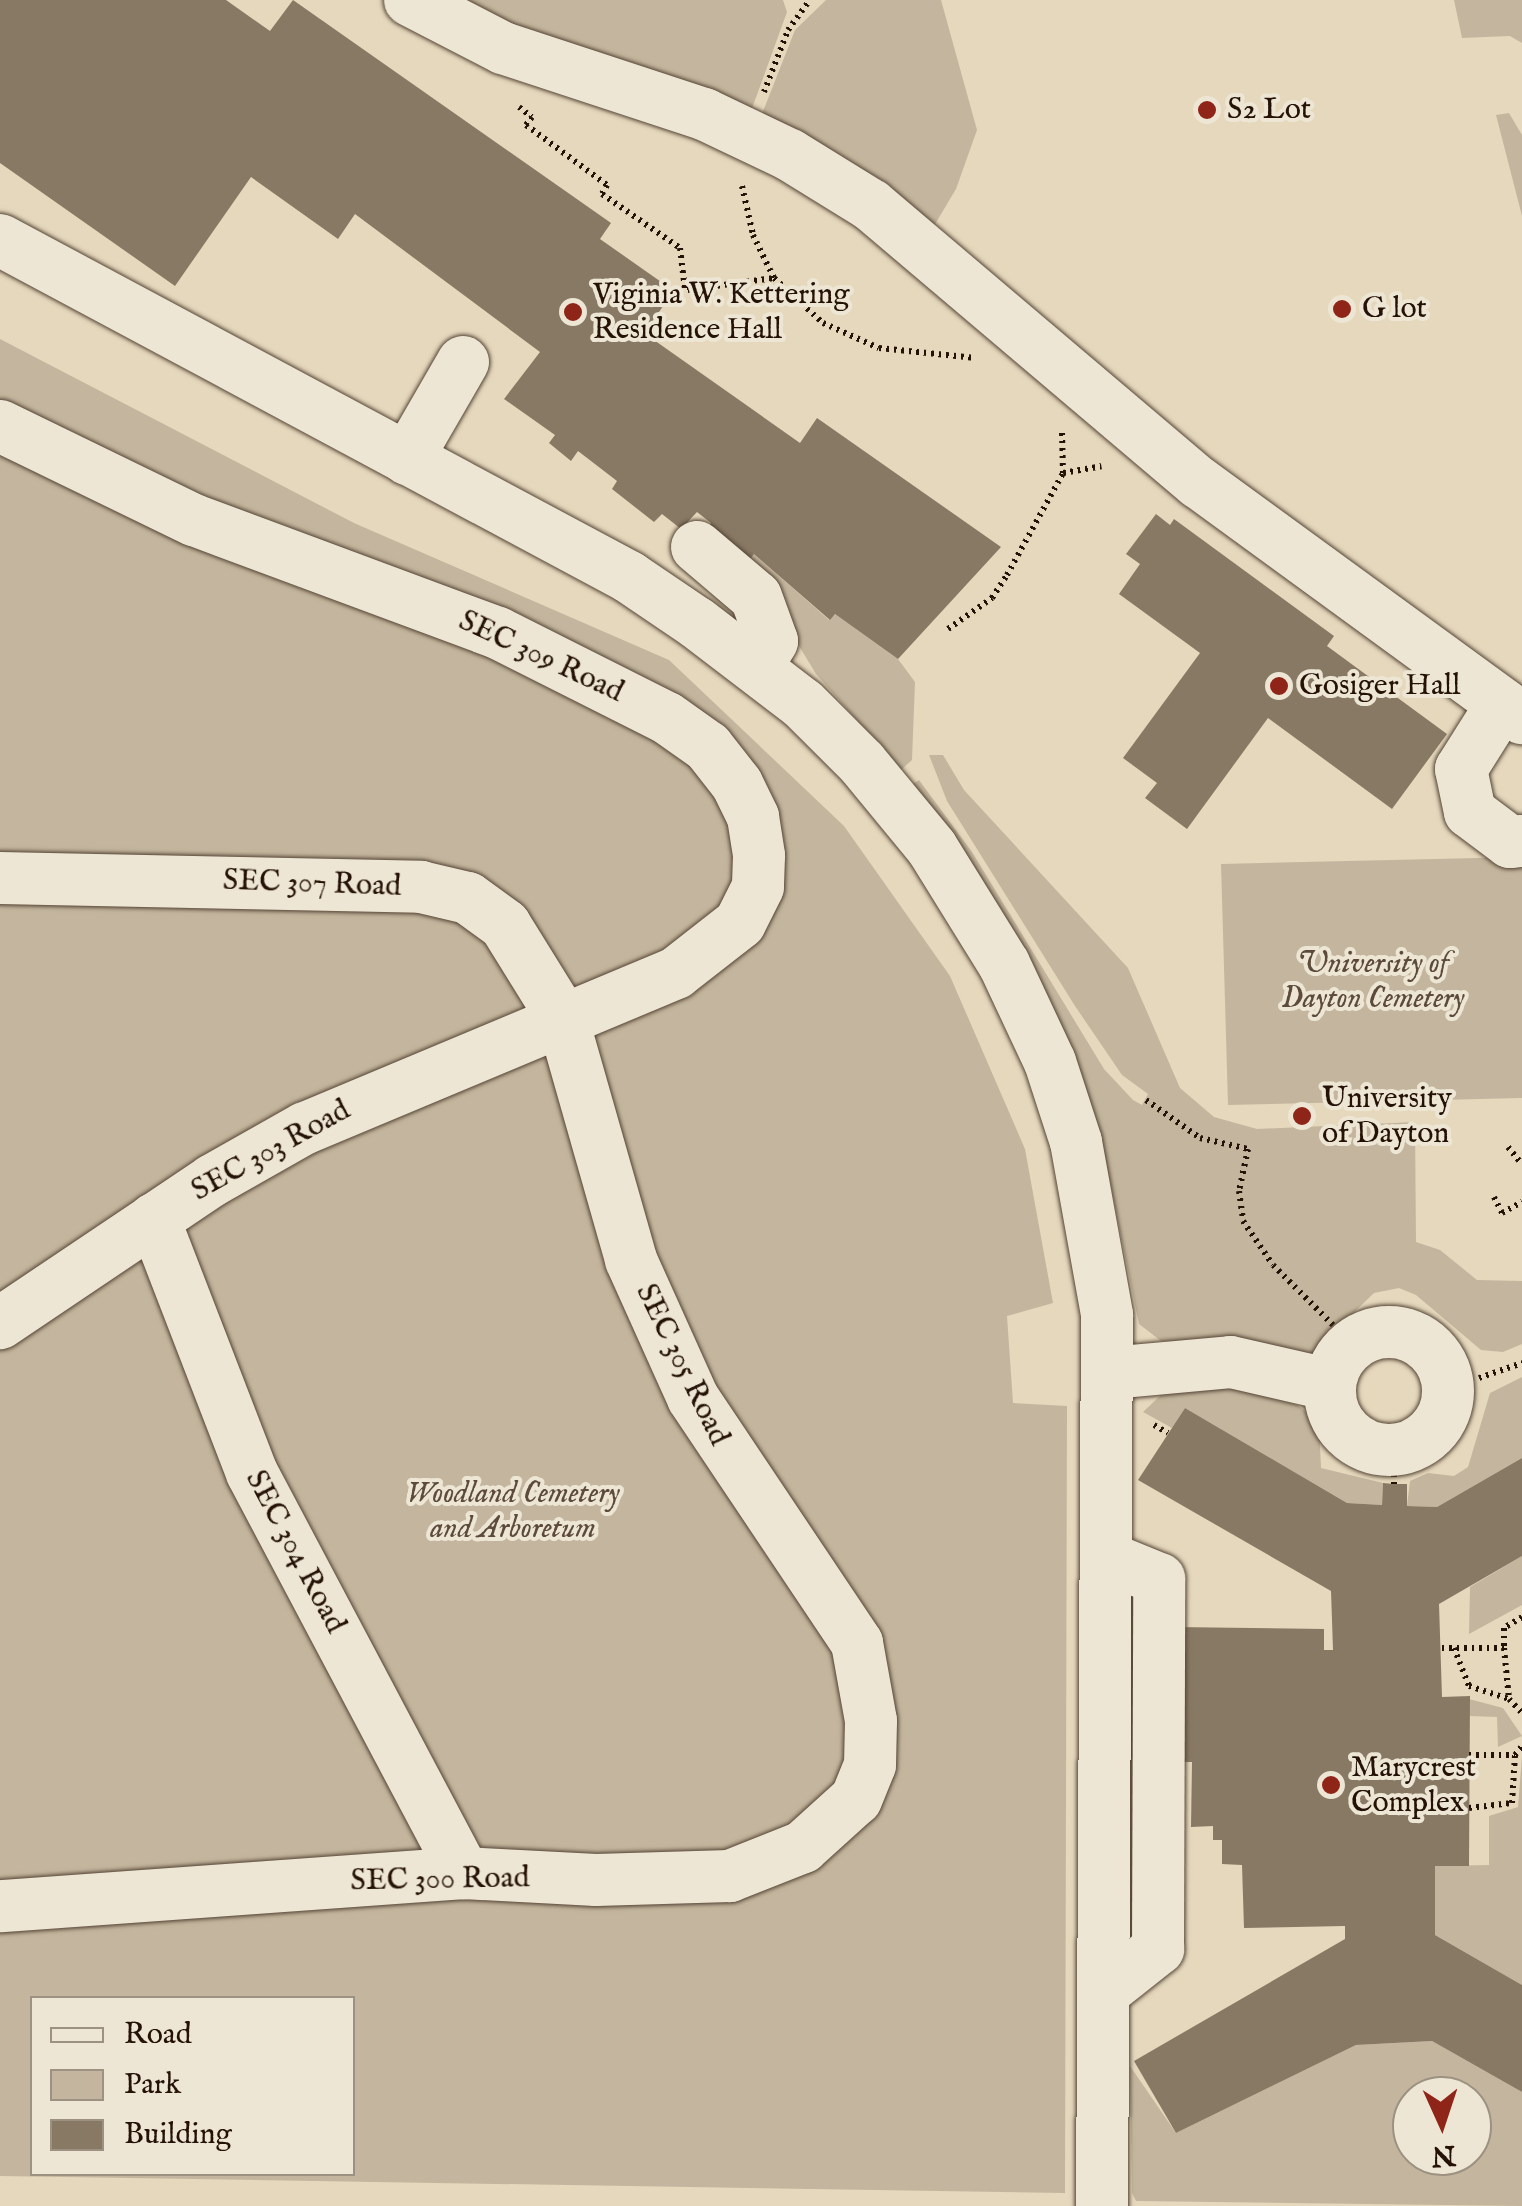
<!DOCTYPE html>
<html>
<head>
<meta charset="utf-8">
<style>
	body { margin:0 }
	#map { position:relative; width:1522px; height:2206px; overflow:hidden; background:#e5d8bd; font-family:"IM FELL English",serif }
	div>[style] { position:absolute }
	.green>* { inset:0; background:#c4b69e }
	.building>* { inset:0; background:#887965 }
	.path>* { height:6px; margin-top:-3px; transform-origin:0; background:repeating-linear-gradient(90deg,#241206 0 2.5px,transparent 0 7.5px) }
	.roads { filter:drop-shadow(0 0 2px #544434) drop-shadow(0 0 2px #544434) }
	.minor>* { height:52px; margin:-26px; padding:0 26px; transform-origin:26px; border-radius:26px; background:#eee6d4 }
	.minor>.ring { margin:-26px; padding:0; box-sizing:content-box; background:none; border:52px solid #eee6d4; border-radius:50% }
	.dots>* { width:28px; height:28px; translate:-50% -50%; box-sizing:border-box; border:5px solid #eee6d4; border-radius:50% }
	span { translate:-50% -50%; white-space:nowrap; text-align:center; line-height:1.15; -webkit-text-stroke:8px #eee6d4; paint-order:stroke }
	.poi-label { font-size:30px; color:#241206 }
	.left { translate:0 -50%; text-align:left }
	.street-label { font-size:30px; color:#241206 }
	.park-label { font-size:30px; color:#5c4b3b; font-style:italic }
	.legend { position:absolute; left:30px; top:1996px; width:325px; height:180px; box-sizing:border-box; background:#eee6d4; border:2px solid #9d9182; margin:0; padding:12px 18px; list-style:none; font-size:30px; color:#241206 }
	.legend li { display:flex; align-items:center; gap:20px; height:50px }
	.legend b { width:50px; border:2px solid #9d9182 }
	.north { position:absolute; left:1392px; top:2076px; width:100px; height:100px; box-sizing:border-box; background:#eee6d4; border:2px solid #9d9182; border-radius:50%; rotate:177deg; font-size:28px; font-weight:700; line-height:40px; text-align:center; color:#241206 }
	.north::after { content:''; display:block; margin:auto; width:35px; height:45px; background:#8f2418; clip-path:polygon(50% 0,100% 100%,50% 72%,0 100%) }
</style>
</head>
<body>
<div id="map">
	<div class="green">
		<div style="clip-path:polygon(450px 0,783px 0,787px 12px,750px 114px)"></div>
		<div style="clip-path:polygon(826px 0,941px 0,977px 130px,956px 189px,931px 231px,760px 119px,795px 30px)"></div>
		<div style="clip-path:polygon(1454px 0,1522px 0,1522px 43px,1510px 36px,1462px 38px)"></div>
		<div style="clip-path:polygon(1509px 113px,1522px 135px,1522px 216px,1496px 115px)"></div>
		<div style="clip-path:polygon(evenodd,0 339px,354px 523px,669px 660px,844px 826px,950px 976px,1025px 1149px,1053px 1303px,1007px 1316px,1013px 1403px,1067px 1406px,1065px 2193px,0 2176px,0 339px,32px 1998px,352px 1998px,352px 2174px,32px 2174px,32px 1998px)"></div>
		<div style="clip-path:polygon(754px 554px,829px 620px,835px 614px,898px 659px,915px 682px,912px 760px,901px 770px,816px 674px,748px 562px)"></div>
		<div style="clip-path:polygon(929px 755px,943px 755px,964px 790px,1128px 968px,1180px 1088px,1214px 1117px,1257px 1129px,1415px 1122px,1416px 1242px,1440px 1250px,1477px 1280px,1522px 1281px,1522px 1344px,1503px 1352px,1481px 1350px,1416px 1295px,1399px 1288px,1374px 1293px,1311px 1354px,1161px 1341px,1139px 1324px,1102px 1143px,1015px 934px,913px 784px,919px 780px,972px 852px,1104px 1069px,1133px 1100px,1142px 1105px,1148px 1094px,1122px 1075px,1075px 1006px,947px 801px)"></div>
		<div style="clip-path:polygon(1522px 857px,1522px 1098px,1228px 1105px,1221px 864px)"></div>
		<div style="clip-path:polygon(1522px 1377px,1522px 1458px,1437px 1507px,1407px 1506px,1410px 1481px,1428px 1473px,1454px 1476px,1468px 1467px,1490px 1393px)"></div>
		<div style="clip-path:polygon(1220px 1383px,1297px 1405px,1319px 1422px,1321px 1468px,1383px 1483px,1382px 1505px,1347px 1503px,1185px 1408px,1172px 1428px,1143px 1412px,1161px 1395px)"></div>
		<div style="clip-path:polygon(1522px 1556px,1522px 1605px,1469px 1634px,1470px 1587px)"></div>
		<div style="clip-path:polygon(1469px 1699px,1503px 1708px,1522px 1736px,1498px 1747px,1497px 1717px,1469px 1716px)"></div>
		<div style="clip-path:polygon(1522px 1756px,1522px 1985px,1435px 1935px,1435px 1866px,1489px 1865px,1489px 1816px,1518px 1807px)"></div>
		<div style="clip-path:polygon(evenodd,1432px 2041px,1522px 2092px,1522px 2206px,1136px 2201px,1132px 2193px,1130px 2066px,1176px 2133px,1356px 2045px,1432px 2041px,1412px 2096px,1472px 2096px,1472px 2156px,1412px 2156px,1412px 2096px)"></div>
	</div>
	<div class="building">
		<div style="clip-path:polygon(0 0,226px 0,270px 31px,293px 0,611px 223px,600px 239px,674px 291px,644px 333px,800px 443px,817px 418px,1001px 547px,898px 659px,835px 614px,830px 620px,754px 554px,748px 562px,705px 531px,711px 523px,697px 512px,681px 529px,662px 514px,654px 522px,612px 489px,617px 481px,578px 451px,571px 461px,549px 443px,555px 435px,504px 399px,540px 352px,355px 214px,338px 239px,251px 177px,175px 286px,0 163px)"></div>
		<div style="clip-path:polygon(1156px 514px,1170px 525px,1174px 519px,1334px 636px,1327px 646px,1447px 734px,1392px 809px,1268px 718px,1187px 829px,1145px 798px,1157px 783px,1123px 758px,1200px 653px,1119px 594px,1140px 564px,1126px 554px)"></div>
		<div style="clip-path:polygon(1185px 1408px,1347px 1503px,1382px 1505px,1383px 1483px,1394px 1484px,1407px 1484px,1407px 1506px,1437px 1507px,1522px 1458px,1522px 1556px,1439px 1604px,1442px 1697px,1470px 1696px,1469px 1866px,1435px 1866px,1435px 1935px,1522px 1985px,1522px 2092px,1432px 2041px,1356px 2045px,1176px 2133px,1134px 2061px,1345px 1939px,1345px 1926px,1244px 1928px,1242px 1865px,1222px 1864px,1222px 1840px,1213px 1840px,1213px 1826px,1191px 1827px,1192px 1762px,1174px 1762px,1174px 1627px,1324px 1629px,1324px 1650px,1333px 1650px,1331px 1591px,1138px 1480px)"></div>
	</div>
	<div class="path">
		<div style="left:764px;top:92px;width:66px;rotate:-68.8deg"></div>
		<div style="left:788px;top:30px;width:37px;rotate:-54deg"></div>
		<div style="left:519px;top:107px;width:16px;rotate:38deg"></div>
		<div style="left:532px;top:117px;width:10px;rotate:127deg"></div>
		<div style="left:526px;top:125px;width:101px;rotate:36.5deg"></div>
		<div style="left:607px;top:185px;width:10px;rotate:119deg"></div>
		<div style="left:602px;top:194px;width:95px;rotate:34.7deg"></div>
		<div style="left:680px;top:248px;width:42px;rotate:83.2deg"></div>
		<div style="left:742px;top:186px;width:50px;rotate:77.3deg"></div>
		<div style="left:753px;top:235px;width:48px;rotate:64deg"></div>
		<div style="left:774px;top:278px;width:67px;rotate:42.6deg"></div>
		<div style="left:823px;top:323px;width:61px;rotate:24.1deg"></div>
		<div style="left:879px;top:348px;width:97px;rotate:5.9deg"></div>
		<div style="left:680px;top:291px;width:95px;rotate:-7.9deg"></div>
		<div style="left:1063px;top:473px;width:39px;rotate:-10deg"></div>
		<div style="left:948px;top:629px;width:54px;rotate:-35.2deg"></div>
		<div style="left:992px;top:598px;width:27px;rotate:-57deg"></div>
		<div style="left:1007px;top:575px;width:116px;rotate:-61.2deg"></div>
		<div style="left:1063px;top:473px;width:40px;rotate:-91.4deg"></div>
		<div style="left:1146px;top:1100px;width:66px;rotate:35.1deg"></div>
		<div style="left:1200px;top:1138px;width:49px;rotate:12.9deg"></div>
		<div style="left:1248px;top:1149px;width:43px;rotate:102.1deg"></div>
		<div style="left:1239px;top:1191px;width:30px;rotate:82deg"></div>
		<div style="left:1243px;top:1221px;width:53px;rotate:55.7deg"></div>
		<div style="left:1273px;top:1265px;width:85px;rotate:45deg"></div>
		<div style="left:1508px;top:1147px;width:22px;rotate:51deg"></div>
		<div style="left:1494px;top:1197px;width:18px;rotate:63deg"></div>
		<div style="left:1502px;top:1213px;width:23px;rotate:-29deg"></div>
		<div style="left:1479px;top:1378px;width:46px;rotate:-19.2deg"></div>
		<div style="left:1154px;top:1425px;width:16px;rotate:30deg"></div>
		<div style="left:1394px;top:1467px;width:17px;rotate:90deg"></div>
		<div style="left:1522px;top:1617px;width:21px;rotate:149deg"></div>
		<div style="left:1504px;top:1628px;width:20px;rotate:90deg"></div>
		<div style="left:1504px;top:1648px;width:51px;rotate:84.4deg"></div>
		<div style="left:1509px;top:1699px;width:19px;rotate:47deg"></div>
		<div style="left:1442px;top:1648px;width:62px"></div>
		<div style="left:1454px;top:1648px;width:41px;rotate:68.5deg"></div>
		<div style="left:1469px;top:1686px;width:42px;rotate:18deg"></div>
		<div style="left:1469px;top:1755px;width:46px"></div>
		<div style="left:1469px;top:1808px;width:43px;rotate:-6.6deg"></div>
		<div style="left:1512px;top:1803px;width:48px;rotate:-86.4deg"></div>
		<div style="left:1515px;top:1755px;width:11px;rotate:-52deg"></div>
	</div>
	<div class="roads">
		<div class="minor">
			<div style="left:410px;top:0;width:105px;rotate:27.3deg"></div>
			<div style="left:503px;top:48px;width:212px;rotate:18.2deg"></div>
			<div style="left:704px;top:114px;width:95px;rotate:25.5deg"></div>
			<div style="left:790px;top:155px;width:95px;rotate:31.7deg"></div>
			<div style="left:871px;top:205px;width:429px;rotate:40.3deg"></div>
			<div style="left:1198px;top:482px;width:401px;rotate:36.1deg"></div>
			<div style="left:0;top:240px;width:714px;rotate:28.18deg"></div>
			<div style="left:629px;top:577px;width:82px;rotate:34.1deg"></div>
			<div style="left:697px;top:623px;width:133px;rotate:37.4deg"></div>
			<div style="left:803px;top:704px;width:83px;rotate:45deg"></div>
			<div style="left:862px;top:763px;width:110px;rotate:50.5deg"></div>
			<div style="left:932px;top:848px;width:137px;rotate:58.2deg"></div>
			<div style="left:1004px;top:964px;width:108px;rotate:64.9deg"></div>
			<div style="left:1050px;top:1062px;width:84px;rotate:72deg"></div>
			<div style="left:1076px;top:1142px;width:176px;rotate:79.8deg"></div>
			<div style="left:1107px;top:1315px;width:891px;rotate:90.32deg"></div>
			<div style="left:0;top:426px;width:216px;rotate:25.9deg"></div>
			<div style="left:194px;top:520px;width:324px;rotate:20.4deg"></div>
			<div style="left:498px;top:633px;width:189px;rotate:26.7deg"></div>
			<div style="left:667px;top:718px;width:50px;rotate:35.3deg"></div>
			<div style="left:708px;top:747px;width:47px;rotate:51.9deg"></div>
			<div style="left:737px;top:784px;width:37px;rotate:64deg"></div>
			<div style="left:753px;top:817px;width:39px;rotate:81deg"></div>
			<div style="left:759px;top:856px;width:31px;rotate:92deg"></div>
			<div style="left:758px;top:887px;width:40px;rotate:116.6deg"></div>
			<div style="left:740px;top:923px;width:81px;rotate:142deg"></div>
			<div style="left:676px;top:973px;width:402px;rotate:157.3deg"></div>
			<div style="left:305px;top:1128px;width:106px;rotate:150.5deg"></div>
			<div style="left:213px;top:1180px;width:257px;rotate:146.1deg"></div>
			<div style="left:407px;top:459px;width:112px;rotate:-60deg"></div>
			<div style="left:697px;top:547px;width:77px;rotate:40.3deg"></div>
			<div style="left:756px;top:597px;width:47px;rotate:70deg"></div>
			<div style="left:772px;top:641px;width:30px;rotate:120deg"></div>
			<div style="left:1502px;top:704px;width:77px;rotate:122.2deg"></div>
			<div style="left:1461px;top:769px;width:44px;rotate:78.2deg"></div>
			<div style="left:1470px;top:812px;width:50px;rotate:36.9deg"></div>
			<div style="left:1510px;top:842px;width:12px;rotate:-5deg"></div>
			<div style="left:0;top:878px;width:421px;rotate:1.2deg"></div>
			<div style="left:421px;top:887px;width:48px;rotate:13.2deg"></div>
			<div style="left:468px;top:898px;width:46px;rotate:36.1deg"></div>
			<div style="left:505px;top:925px;width:108px;rotate:58.2deg"></div>
			<div style="left:562px;top:1017px;width:253px;rotate:74.1deg"></div>
			<div style="left:631px;top:1260px;width:151px;rotate:65.8deg"></div>
			<div style="left:693px;top:1398px;width:295px;rotate:56.2deg"></div>
			<div style="left:857px;top:1643px;width:79px;rotate:79.8deg"></div>
			<div style="left:871px;top:1721px;width:44px;rotate:91.3deg"></div>
			<div style="left:870px;top:1765px;width:37px;rotate:112deg"></div>
			<div style="left:856px;top:1799px;width:72px;rotate:137.8deg"></div>
			<div style="left:803px;top:1847px;width:79px;rotate:158.3deg"></div>
			<div style="left:730px;top:1876px;width:134px;rotate:178.3deg"></div>
			<div style="left:596px;top:1880px;width:132px;rotate:-177deg"></div>
			<div style="left:464px;top:1873px;width:465px;rotate:175.9deg"></div>
			<div style="left:154px;top:1219px;width:272px;rotate:68.9deg"></div>
			<div style="left:252px;top:1473px;width:453px;rotate:62.1deg"></div>
			<div class="ring" style="left:1330px;top:1332px;width:66px;height:66px"></div>
			<div style="left:1110px;top:1373px;width:121px;rotate:-5.2deg"></div>
			<div style="left:1231px;top:1362px;width:98px;rotate:12.9deg"></div>
			<div style="left:1105px;top:1991px;width:68px;rotate:-38.4deg"></div>
			<div style="left:1158px;top:1949px;width:370px;rotate:-89.8deg"></div>
			<div style="left:1159px;top:1579px;width:53px;rotate:-157.8deg"></div>
		</div>
	</div>
	<div class="dots">
		<div style="left:1207px;top:110px;background:#8f2418"></div>
		<div style="left:1342px;top:309px;background:#8f2418"></div>
		<div style="left:573px;top:312px;background:#8f2418"></div>
		<div style="left:1279px;top:686px;background:#8f2418"></div>
		<div style="left:1302px;top:1116px;background:#8f2418"></div>
		<div style="left:1331px;top:1785px;background:#8f2418"></div>
	</div>
	<div class="poi-label">
		<span class="left" style="left:1227px;top:110px">S2 Lot</span>
		<span class="left" style="left:593px;top:312px">Viginia W. Kettering<br>Residence Hall</span>
		<span class="left" style="left:1362px;top:309px">G lot</span>
		<span class="left" style="left:1299px;top:686px">Gosiger Hall</span>
		<span class="left" style="left:1322px;top:1116px">University<br>of Dayton</span>
		<span class="left" style="left:1351px;top:1785px">Marycrest<br>Complex</span>
	</div>
	<div class="street-label">
		<span style="left:541px;top:657px;rotate:25deg">SEC 309 Road</span>
		<span style="left:312px;top:884px;rotate:2deg">SEC 307 Road</span>
		<span style="left:271px;top:1151px;rotate:-29deg">SEC 303 Road</span>
		<span style="left:682px;top:1365px;rotate:64deg">SEC 305 Road</span>
		<span style="left:295px;top:1552px;rotate:62deg">SEC 304 Road</span>
		<span style="left:440px;top:1880px;rotate:-1deg">SEC 300 Road</span>
	</div>
	<div class="park-label">
		<span style="left:1373px;top:981px">University of<br>Dayton Cemetery</span>
		<span style="left:513px;top:1511px">Woodland Cemetery<br>and Arboretum</span>
	</div>
	<ul class="legend">
	<li><b style="height:12px;background:#eee6d4"></b>Road</li>
	<li><b style="height:28px;background:#c4b69e"></b>Park</li>
	<li><b style="height:28px;background:#887965"></b>Building</li>
	</ul>
	<div class="north">N</div>
</div>
</body>
</html>
